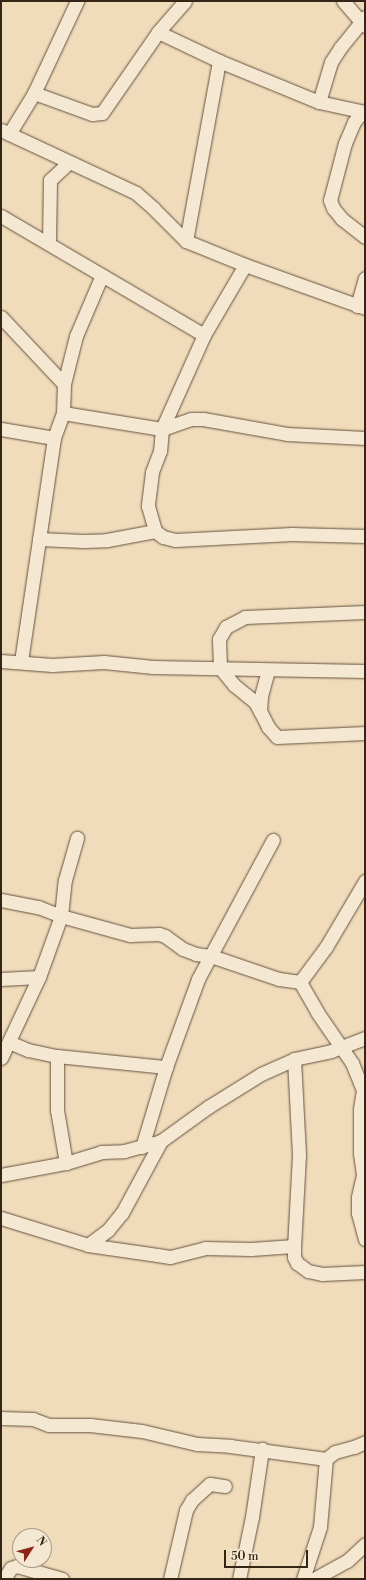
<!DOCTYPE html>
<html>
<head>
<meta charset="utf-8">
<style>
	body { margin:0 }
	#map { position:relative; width:366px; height:1580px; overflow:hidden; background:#f0dbba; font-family:"Libre Bodoni",serif }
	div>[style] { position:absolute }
	.roads { filter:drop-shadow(0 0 1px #64523e) drop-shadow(0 0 1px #64523e) }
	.minor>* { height:13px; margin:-6.5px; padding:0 6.5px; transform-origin:6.5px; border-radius:6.5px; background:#f5e8d2 }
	span { translate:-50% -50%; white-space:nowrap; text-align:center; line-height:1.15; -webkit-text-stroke:3px #f5e8d2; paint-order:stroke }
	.frame { position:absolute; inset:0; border:2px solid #352514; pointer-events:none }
	.north { position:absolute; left:12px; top:1528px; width:40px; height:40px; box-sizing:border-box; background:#f5e8d2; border:1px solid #a89a86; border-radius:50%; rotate:54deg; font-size:11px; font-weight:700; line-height:16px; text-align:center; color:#352514 }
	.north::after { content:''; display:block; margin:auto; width:14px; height:18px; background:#8f2418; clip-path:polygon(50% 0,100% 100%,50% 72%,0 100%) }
	.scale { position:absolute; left:224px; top:1550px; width:84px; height:18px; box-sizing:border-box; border:2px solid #352514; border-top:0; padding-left:5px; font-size:12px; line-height:14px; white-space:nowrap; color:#352514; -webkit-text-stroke:3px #f5e8d2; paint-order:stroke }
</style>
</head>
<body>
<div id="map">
	<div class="roads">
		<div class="minor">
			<div style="left:343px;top:1px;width:33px;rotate:49deg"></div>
			<div style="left:158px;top:32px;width:68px;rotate:25.4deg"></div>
			<div style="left:219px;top:61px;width:108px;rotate:22.3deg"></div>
			<div style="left:319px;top:102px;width:47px;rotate:12.3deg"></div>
			<div style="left:34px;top:93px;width:62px;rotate:19.9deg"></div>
			<div style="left:92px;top:114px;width:10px;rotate:-6deg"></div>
			<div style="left:102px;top:113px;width:98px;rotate:-55.3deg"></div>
			<div style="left:158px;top:32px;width:41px;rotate:-48.9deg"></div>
			<div style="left:319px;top:102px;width:42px;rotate:-73.3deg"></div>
			<div style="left:331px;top:62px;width:17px;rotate:-57deg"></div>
			<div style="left:340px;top:48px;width:40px;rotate:-51deg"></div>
			<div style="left:362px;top:112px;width:13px;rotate:129deg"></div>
			<div style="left:354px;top:122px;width:23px;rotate:113deg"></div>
			<div style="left:345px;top:143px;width:59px;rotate:104.7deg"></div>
			<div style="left:330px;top:200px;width:9px;rotate:69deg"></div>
			<div style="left:333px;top:208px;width:14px;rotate:51deg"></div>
			<div style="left:342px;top:219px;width:29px;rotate:38deg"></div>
			<div style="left:1px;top:130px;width:149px;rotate:25deg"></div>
			<div style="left:136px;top:193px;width:23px;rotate:41deg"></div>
			<div style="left:153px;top:208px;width:47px;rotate:45deg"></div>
			<div style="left:186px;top:241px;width:64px;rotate:22.1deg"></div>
			<div style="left:9px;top:134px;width:48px;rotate:-58.6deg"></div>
			<div style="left:34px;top:93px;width:102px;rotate:-64.9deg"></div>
			<div style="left:1px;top:216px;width:235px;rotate:30.4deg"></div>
			<div style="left:186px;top:241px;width:183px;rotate:-79.6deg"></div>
			<div style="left:49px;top:243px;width:63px;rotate:-89.1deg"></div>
			<div style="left:50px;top:180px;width:26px;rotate:-43deg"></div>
			<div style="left:357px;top:306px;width:29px;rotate:-74deg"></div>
			<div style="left:365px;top:308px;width:127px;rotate:-160.3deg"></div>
			<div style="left:245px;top:265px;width:81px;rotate:120.4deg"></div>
			<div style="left:204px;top:335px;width:103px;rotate:114.1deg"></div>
			<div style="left:162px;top:429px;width:22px;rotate:95deg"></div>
			<div style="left:160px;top:451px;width:22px;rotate:111deg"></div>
			<div style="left:152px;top:472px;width:34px;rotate:97deg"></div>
			<div style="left:148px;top:506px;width:26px;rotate:74deg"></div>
			<div style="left:155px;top:531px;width:10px;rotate:37deg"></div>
			<div style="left:163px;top:537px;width:12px;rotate:14deg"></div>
			<div style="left:175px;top:540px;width:117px;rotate:-2.9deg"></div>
			<div style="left:292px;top:534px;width:73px;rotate:1.6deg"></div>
			<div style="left:1px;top:317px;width:92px;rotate:46.8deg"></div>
			<div style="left:64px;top:384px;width:29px;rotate:92deg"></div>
			<div style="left:63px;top:413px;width:27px;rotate:110deg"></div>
			<div style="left:54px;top:438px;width:226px;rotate:98.4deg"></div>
			<div style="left:64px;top:384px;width:49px;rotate:-76deg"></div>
			<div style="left:76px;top:336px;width:66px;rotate:-66.9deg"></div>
			<div style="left:63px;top:413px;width:100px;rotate:9.2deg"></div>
			<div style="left:162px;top:429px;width:31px;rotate:-19deg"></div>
			<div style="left:191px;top:419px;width:12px"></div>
			<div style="left:203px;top:419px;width:85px;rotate:10.1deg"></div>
			<div style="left:287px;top:434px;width:78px;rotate:2.9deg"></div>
			<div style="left:1px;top:429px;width:54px;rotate:9.6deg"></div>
			<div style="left:39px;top:539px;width:44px;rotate:2.6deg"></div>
			<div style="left:83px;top:541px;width:24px;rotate:-2deg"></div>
			<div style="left:107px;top:540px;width:49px;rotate:-10.6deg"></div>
			<div style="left:1px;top:661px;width:51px;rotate:4.5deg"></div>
			<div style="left:52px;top:665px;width:52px;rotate:-3.3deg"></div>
			<div style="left:104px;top:662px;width:49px;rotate:5.8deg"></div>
			<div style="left:153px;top:667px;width:212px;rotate:1.1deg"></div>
			<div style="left:268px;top:670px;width:28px;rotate:105deg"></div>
			<div style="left:261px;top:697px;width:14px;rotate:94deg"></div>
			<div style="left:260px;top:711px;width:18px;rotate:63deg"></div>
			<div style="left:268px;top:727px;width:13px;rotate:48deg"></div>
			<div style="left:277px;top:737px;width:88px;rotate:-2.6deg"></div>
			<div style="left:260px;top:711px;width:10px;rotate:-119deg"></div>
			<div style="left:255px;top:702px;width:27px;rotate:-141deg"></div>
			<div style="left:234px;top:685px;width:22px;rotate:-129deg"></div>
			<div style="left:220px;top:668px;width:29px;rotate:-92deg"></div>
			<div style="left:219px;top:639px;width:14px;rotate:-60deg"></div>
			<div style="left:226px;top:627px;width:21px;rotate:-28deg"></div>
			<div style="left:245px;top:617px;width:120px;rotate:-2.4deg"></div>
			<div style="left:1px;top:900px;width:38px;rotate:11deg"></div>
			<div style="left:38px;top:907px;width:25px;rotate:21deg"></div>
			<div style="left:61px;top:916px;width:72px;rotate:15.4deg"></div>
			<div style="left:130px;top:935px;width:29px;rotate:-2deg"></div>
			<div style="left:159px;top:934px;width:6px;rotate:18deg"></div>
			<div style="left:165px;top:936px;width:22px;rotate:36deg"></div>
			<div style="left:183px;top:949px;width:14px;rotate:21deg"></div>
			<div style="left:196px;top:954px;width:15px;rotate:8deg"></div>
			<div style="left:211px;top:956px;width:72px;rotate:18.7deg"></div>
			<div style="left:279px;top:979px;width:21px;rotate:8deg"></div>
			<div style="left:1px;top:979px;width:38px;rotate:-3deg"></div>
			<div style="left:300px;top:982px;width:34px;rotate:60deg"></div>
			<div style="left:317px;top:1012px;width:62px;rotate:55.5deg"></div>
			<div style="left:352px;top:1063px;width:29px;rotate:68deg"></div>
			<div style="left:300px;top:982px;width:44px;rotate:-53.4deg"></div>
			<div style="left:326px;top:947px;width:77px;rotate:-59.4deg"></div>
			<div style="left:9px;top:1042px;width:21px;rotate:23deg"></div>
			<div style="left:28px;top:1050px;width:30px;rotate:12deg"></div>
			<div style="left:57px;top:1056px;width:110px;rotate:5.8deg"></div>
			<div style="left:57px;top:1056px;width:54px;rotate:90deg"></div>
			<div style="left:57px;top:1110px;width:54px;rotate:80.4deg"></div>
			<div style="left:1px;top:1058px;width:89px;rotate:-64.9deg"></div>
			<div style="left:39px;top:977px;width:65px;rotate:-70.2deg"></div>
			<div style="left:61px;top:916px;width:36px;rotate:-84deg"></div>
			<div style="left:65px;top:880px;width:44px;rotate:-74.1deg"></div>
			<div style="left:294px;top:1059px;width:96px;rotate:87deg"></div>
			<div style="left:299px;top:1155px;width:91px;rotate:93.1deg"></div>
			<div style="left:365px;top:1091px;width:2px;rotate:-153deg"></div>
			<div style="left:363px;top:1090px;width:19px;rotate:99deg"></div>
			<div style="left:360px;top:1109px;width:44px;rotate:90deg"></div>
			<div style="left:360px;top:1153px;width:22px;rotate:82deg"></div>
			<div style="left:363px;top:1175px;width:23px;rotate:103deg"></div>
			<div style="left:358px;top:1197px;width:16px;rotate:90deg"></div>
			<div style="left:358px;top:1213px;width:27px;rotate:75deg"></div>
			<div style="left:142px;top:1147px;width:84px;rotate:-73.3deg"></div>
			<div style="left:166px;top:1067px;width:94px;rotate:-70deg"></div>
			<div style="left:198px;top:979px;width:158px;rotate:-61.7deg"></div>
			<div style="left:1px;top:1175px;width:66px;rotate:-10.5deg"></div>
			<div style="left:66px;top:1163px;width:37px;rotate:-17deg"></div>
			<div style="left:101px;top:1152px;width:23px;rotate:-2deg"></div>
			<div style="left:124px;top:1151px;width:38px;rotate:-15deg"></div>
			<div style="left:161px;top:1141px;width:58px;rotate:-35.9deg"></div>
			<div style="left:208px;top:1107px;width:62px;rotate:-31.9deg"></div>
			<div style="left:261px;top:1074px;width:36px;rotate:-24deg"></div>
			<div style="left:294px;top:1059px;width:38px;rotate:-12deg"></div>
			<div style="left:331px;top:1051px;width:36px;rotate:-21deg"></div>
			<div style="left:1px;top:1218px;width:91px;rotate:17.2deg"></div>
			<div style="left:88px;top:1245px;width:70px;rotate:8.2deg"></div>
			<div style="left:157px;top:1255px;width:13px;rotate:9deg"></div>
			<div style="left:170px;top:1257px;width:36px;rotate:-14deg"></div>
			<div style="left:205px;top:1248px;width:46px;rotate:1.2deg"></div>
			<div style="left:251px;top:1249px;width:43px;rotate:-4deg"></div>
			<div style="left:294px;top:1246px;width:11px;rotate:90deg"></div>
			<div style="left:294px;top:1257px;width:7px;rotate:63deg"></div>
			<div style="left:297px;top:1263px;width:14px;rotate:36deg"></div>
			<div style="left:308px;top:1271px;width:14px;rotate:12deg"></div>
			<div style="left:322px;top:1274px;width:43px;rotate:-2.7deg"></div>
			<div style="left:88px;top:1245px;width:25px;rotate:-37deg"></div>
			<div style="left:108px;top:1230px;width:22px;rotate:-51deg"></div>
			<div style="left:122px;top:1213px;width:82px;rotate:-61.6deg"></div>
			<div style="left:1px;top:1418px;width:32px;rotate:2deg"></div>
			<div style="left:33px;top:1419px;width:17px;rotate:21deg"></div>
			<div style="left:49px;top:1425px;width:41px"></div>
			<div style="left:90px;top:1425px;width:52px;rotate:6.6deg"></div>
			<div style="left:142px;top:1431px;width:57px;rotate:13.3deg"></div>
			<div style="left:197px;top:1444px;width:33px;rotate:3deg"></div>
			<div style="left:230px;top:1446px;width:97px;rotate:7.7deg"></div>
			<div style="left:326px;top:1459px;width:11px;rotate:-38deg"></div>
			<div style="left:335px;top:1452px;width:20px;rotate:-15deg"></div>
			<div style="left:354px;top:1447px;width:12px;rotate:-24deg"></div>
			<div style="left:4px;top:1579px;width:13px;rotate:-58deg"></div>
			<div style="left:11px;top:1568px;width:6px;rotate:-18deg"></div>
			<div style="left:17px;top:1566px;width:47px;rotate:16.1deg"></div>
			<div style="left:170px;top:1579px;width:71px;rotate:-76.9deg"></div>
			<div style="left:186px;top:1510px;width:12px;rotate:-59deg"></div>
			<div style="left:192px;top:1500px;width:24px;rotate:-42deg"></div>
			<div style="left:210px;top:1484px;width:15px;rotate:8deg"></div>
			<div style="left:239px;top:1579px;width:63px;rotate:-78.2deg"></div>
			<div style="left:252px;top:1517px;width:69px;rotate:-81.6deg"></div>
			<div style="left:303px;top:1579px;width:55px;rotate:-71.9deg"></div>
			<div style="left:320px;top:1527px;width:68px;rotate:-85deg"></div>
			<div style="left:314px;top:1579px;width:38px;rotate:-29deg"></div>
			<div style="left:347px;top:1561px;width:25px;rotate:-43deg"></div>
		</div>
	</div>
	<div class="frame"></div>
	<div class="north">N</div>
	<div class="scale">50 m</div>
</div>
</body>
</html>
